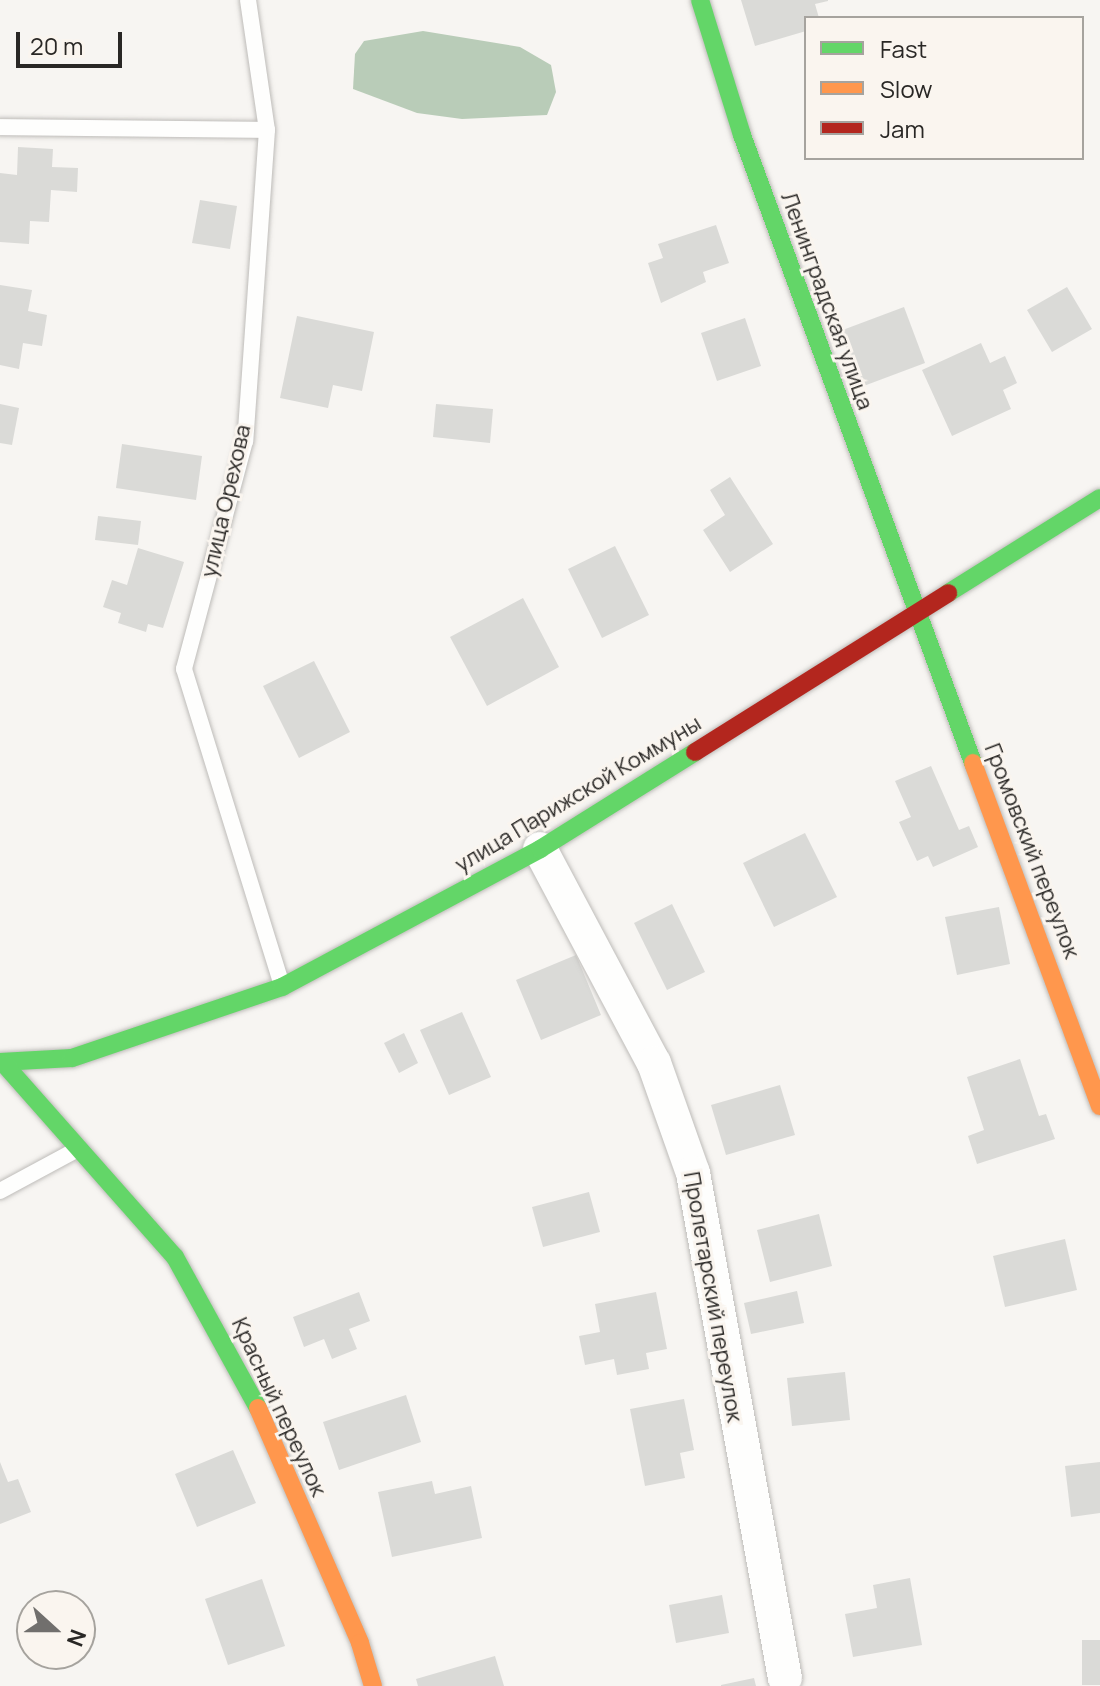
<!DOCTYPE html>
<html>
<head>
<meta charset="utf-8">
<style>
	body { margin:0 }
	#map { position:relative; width:1100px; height:1686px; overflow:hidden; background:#f7f5f2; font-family:Manrope,sans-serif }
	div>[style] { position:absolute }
	.water>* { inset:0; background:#b9ccb8 }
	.building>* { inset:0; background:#dadad7 }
	.roads { filter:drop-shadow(0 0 2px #bebcb9) drop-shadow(0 0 2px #bebcb9) }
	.lane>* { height:16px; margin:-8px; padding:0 8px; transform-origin:8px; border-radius:8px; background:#fefefd }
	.street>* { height:34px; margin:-17px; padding:0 17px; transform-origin:17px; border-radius:17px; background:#fefefd }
	.fast>* { height:18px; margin:-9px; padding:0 9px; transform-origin:9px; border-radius:9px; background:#63d668 }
	.slow>* { height:18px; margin:-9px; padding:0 9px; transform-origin:9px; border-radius:9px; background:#ff974d }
	.jam>* { height:18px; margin:-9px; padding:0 9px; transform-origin:9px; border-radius:9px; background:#b3261e }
	span { translate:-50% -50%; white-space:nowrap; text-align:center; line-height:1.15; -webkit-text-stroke:6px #faf5ef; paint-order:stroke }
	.street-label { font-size:22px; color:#292725 }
	.legend { position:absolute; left:804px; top:16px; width:280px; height:144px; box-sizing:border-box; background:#faf5ef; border:2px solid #a6a39e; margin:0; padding:10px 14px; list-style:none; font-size:24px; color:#292725 }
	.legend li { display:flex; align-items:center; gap:16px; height:40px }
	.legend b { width:40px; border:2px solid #a6a39e }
	.north { position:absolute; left:16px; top:1590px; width:80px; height:80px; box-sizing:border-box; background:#faf5ef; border:2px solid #a6a39e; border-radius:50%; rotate:111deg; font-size:22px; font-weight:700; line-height:32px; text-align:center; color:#292725 }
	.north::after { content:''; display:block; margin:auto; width:28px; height:36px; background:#716f6d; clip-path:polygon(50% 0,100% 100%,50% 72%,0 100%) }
	.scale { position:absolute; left:16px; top:32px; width:106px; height:36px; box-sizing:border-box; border:4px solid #292725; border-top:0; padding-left:10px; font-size:24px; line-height:28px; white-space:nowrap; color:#292725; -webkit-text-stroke:6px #faf5ef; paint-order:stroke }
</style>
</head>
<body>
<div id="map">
	<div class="water">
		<div style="clip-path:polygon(423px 31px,520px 47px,551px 65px,556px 92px,547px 115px,462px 119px,417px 113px,353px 89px,355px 54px,364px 41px)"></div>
	</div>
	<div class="building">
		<div style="clip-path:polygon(741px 0,828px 0,828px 1px,815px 4px,819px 18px,806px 18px,806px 31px,755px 46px)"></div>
		<div style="clip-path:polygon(18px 147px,53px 149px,52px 167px,78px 168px,77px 192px,51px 190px,49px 222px,30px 221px,29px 244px,0 242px,0 173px,17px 175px)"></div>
		<div style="clip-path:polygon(200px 200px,237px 206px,230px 249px,192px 243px)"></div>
		<div style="clip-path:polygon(716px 225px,729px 263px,703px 272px,706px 282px,661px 303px,648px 263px,663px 258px,658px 244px)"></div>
		<div style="clip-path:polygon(0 285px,32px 290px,28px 311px,47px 315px,42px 346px,23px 343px,19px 369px,0 365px)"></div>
		<div style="clip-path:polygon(1067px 287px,1092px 329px,1052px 352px,1027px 310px)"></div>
		<div style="clip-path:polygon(904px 307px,925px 363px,861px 387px,840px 331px)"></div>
		<div style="clip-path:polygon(297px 316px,374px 332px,362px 391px,333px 385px,328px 408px,280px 398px)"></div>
		<div style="clip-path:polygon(745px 318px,761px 366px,717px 381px,701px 333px)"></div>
		<div style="clip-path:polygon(981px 343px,990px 363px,1005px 356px,1017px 383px,1003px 390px,1011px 409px,952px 436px,922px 370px)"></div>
		<div style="clip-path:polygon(0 404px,19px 408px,12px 445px,0 443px)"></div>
		<div style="clip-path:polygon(436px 404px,493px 409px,490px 443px,433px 437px)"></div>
		<div style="clip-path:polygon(122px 444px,202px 456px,196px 500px,116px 488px)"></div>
		<div style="clip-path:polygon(730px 477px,773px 544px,730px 572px,703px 530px,725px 515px,710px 490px)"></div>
		<div style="clip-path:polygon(98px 516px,141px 521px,138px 545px,95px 540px)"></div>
		<div style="clip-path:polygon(615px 546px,649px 615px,602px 638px,568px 569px)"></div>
		<div style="clip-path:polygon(138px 548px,184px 562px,163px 628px,148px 624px,146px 632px,118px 623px,121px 613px,103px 607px,112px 580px,127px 585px)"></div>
		<div style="clip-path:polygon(523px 598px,559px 667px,487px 706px,450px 637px)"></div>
		<div style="clip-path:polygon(314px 661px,350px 732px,299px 758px,263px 686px)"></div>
		<div style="clip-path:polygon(931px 766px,959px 830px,969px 826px,978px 847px,933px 867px,928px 856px,917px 861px,899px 822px,911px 817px,895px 781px)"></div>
		<div style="clip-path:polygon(805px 833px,837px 897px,774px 927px,743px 863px)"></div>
		<div style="clip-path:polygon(672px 904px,705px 972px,667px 990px,634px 923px)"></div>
		<div style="clip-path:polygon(999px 907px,1010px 964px,957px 975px,945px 917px)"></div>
		<div style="clip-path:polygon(576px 955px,601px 1015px,541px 1040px,516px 980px)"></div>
		<div style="clip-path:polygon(462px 1012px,491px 1077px,449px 1095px,420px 1030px)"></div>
		<div style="clip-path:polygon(404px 1033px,418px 1063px,399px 1073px,384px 1043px)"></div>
		<div style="clip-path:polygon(1020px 1059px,1039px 1116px,1046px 1114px,1055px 1139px,977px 1164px,968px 1136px,984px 1130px,967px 1077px)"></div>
		<div style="clip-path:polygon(780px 1085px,795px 1135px,726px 1155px,711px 1105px)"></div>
		<div style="clip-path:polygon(589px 1192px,600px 1232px,543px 1247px,532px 1207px)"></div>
		<div style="clip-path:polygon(819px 1214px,832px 1266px,770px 1282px,757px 1230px)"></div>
		<div style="clip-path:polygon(1065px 1239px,1077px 1290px,1005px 1307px,993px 1256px)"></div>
		<div style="clip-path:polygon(797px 1291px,804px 1323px,751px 1334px,744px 1303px)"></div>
		<div style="clip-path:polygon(359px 1292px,370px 1321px,349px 1329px,357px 1349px,332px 1359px,324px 1339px,304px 1347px,293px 1317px)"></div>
		<div style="clip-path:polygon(656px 1292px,667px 1349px,646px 1353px,649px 1369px,617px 1375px,614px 1359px,585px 1365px,579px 1336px,600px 1332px,595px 1304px)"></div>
		<div style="clip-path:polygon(845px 1372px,850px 1420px,792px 1426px,787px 1378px)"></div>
		<div style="clip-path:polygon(406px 1395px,421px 1442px,339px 1470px,323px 1422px)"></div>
		<div style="clip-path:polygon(684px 1399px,694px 1450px,680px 1453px,685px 1478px,645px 1486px,630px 1409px)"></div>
		<div style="clip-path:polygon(233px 1450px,256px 1503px,197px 1527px,175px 1474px)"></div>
		<div style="clip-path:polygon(0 1462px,8px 1482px,18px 1479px,31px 1512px,0 1524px)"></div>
		<div style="clip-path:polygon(1100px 1462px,1100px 1513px,1071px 1517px,1065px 1466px)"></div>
		<div style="clip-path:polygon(432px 1481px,435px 1494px,471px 1486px,482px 1538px,392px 1557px,378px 1492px)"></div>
		<div style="clip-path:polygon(910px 1578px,922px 1645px,853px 1657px,845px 1614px,877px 1608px,873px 1585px)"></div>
		<div style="clip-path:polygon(262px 1579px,285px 1646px,228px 1665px,205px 1599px)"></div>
		<div style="clip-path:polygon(722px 1595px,729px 1633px,676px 1643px,669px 1605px)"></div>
		<div style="clip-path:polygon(1082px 1640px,1100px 1640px,1100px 1685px,1082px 1685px)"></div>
		<div style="clip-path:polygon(495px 1656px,504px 1686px,418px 1686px,416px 1679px)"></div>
		<div style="clip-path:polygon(754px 1678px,756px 1686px,721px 1686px,721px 1685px)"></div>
	</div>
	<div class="roads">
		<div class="lane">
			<div style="left:248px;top:0;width:131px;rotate:81.7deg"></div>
			<div style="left:267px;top:130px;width:312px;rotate:94deg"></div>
			<div style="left:245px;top:441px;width:236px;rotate:105deg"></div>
			<div style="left:184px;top:669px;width:331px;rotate:72.8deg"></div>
			<div style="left:0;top:127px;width:267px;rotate:0.6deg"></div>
			<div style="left:0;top:1191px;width:89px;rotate:-28.3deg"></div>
		</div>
		<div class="street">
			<div style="left:540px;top:849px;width:242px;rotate:62deg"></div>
			<div style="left:654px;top:1063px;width:117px;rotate:70.5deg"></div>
			<div style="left:693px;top:1173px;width:513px;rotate:79.68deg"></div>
		</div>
		<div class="fast">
			<div style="left:700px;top:0;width:141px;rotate:72.7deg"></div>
			<div style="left:742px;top:135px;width:669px;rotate:69.8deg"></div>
			<div style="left:948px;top:593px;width:179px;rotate:-32deg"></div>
			<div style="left:0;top:1062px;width:72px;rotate:-3.2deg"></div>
			<div style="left:72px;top:1058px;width:222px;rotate:-18.7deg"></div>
			<div style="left:282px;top:987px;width:293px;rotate:-28.1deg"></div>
			<div style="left:540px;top:849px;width:183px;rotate:-32deg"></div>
			<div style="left:5px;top:1065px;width:256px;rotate:48.5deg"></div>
			<div style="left:175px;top:1257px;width:172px;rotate:61.2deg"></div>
		</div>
		<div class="slow">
			<div style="left:973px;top:763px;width:366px;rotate:69.7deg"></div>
			<div style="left:258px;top:1408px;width:256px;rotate:66.5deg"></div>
			<div style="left:360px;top:1643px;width:45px;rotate:73.2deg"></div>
		</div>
		<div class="jam">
			<div style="left:695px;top:752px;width:299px;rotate:-32.1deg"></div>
		</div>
	</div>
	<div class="street-label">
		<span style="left:827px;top:301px;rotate:70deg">Ленинградская улица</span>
		<span style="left:226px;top:501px;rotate:-77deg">улица Орехова</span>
		<span style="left:578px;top:794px;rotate:-31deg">улица Парижской Коммуны</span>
		<span style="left:1032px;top:851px;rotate:69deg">Громовский переулок</span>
		<span style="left:713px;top:1297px;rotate:80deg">Пролетарский переулок</span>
		<span style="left:279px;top:1407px;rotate:65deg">Красный переулок</span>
	</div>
	<ul class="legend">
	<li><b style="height:10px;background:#63d668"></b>Fast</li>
	<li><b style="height:10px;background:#ff974d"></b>Slow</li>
	<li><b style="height:10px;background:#b3261e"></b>Jam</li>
	</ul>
	<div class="north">N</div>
	<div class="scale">20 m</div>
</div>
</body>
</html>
